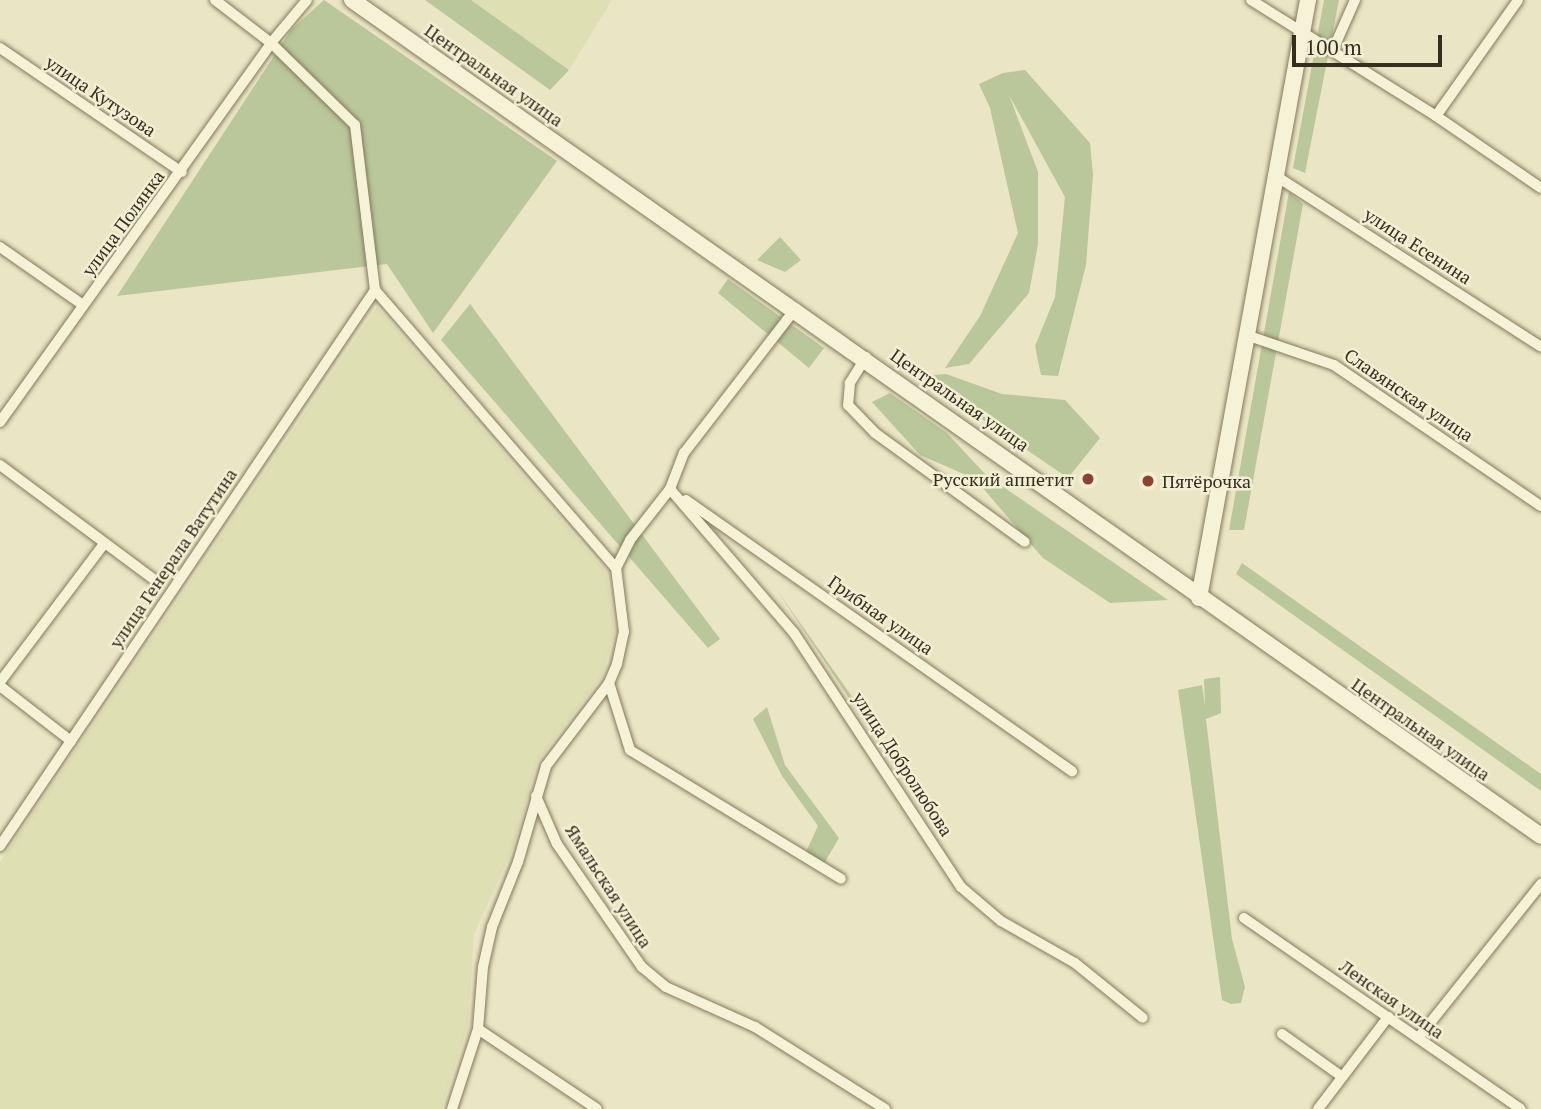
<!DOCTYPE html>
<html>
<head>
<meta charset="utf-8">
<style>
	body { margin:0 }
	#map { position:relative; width:1541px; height:1109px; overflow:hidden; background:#eae6c5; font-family:"PT Serif",serif }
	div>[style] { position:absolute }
	.farmland>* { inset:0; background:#dedfb3 }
	.green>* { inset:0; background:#b9c79a }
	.roads { filter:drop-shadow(0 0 2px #84795c) drop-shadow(0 0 2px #84795c) }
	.street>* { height:10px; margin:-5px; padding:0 5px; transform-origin:5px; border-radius:5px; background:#f6f2d7 }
	.secondary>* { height:16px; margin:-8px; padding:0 8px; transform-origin:8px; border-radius:8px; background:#f6f2d7 }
	.dots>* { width:19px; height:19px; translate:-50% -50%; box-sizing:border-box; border:4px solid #f2efd4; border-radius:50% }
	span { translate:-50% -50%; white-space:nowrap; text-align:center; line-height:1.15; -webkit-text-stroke:5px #f2efd4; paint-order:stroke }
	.street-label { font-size:18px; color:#352e1f }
	.poi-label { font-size:18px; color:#352e1f }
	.right { translate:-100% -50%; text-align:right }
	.left { translate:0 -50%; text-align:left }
	.scale { position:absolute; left:1292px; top:35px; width:150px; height:32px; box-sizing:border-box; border:4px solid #352e1f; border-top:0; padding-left:9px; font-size:21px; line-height:24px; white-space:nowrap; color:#352e1f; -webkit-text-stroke:5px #f2efd4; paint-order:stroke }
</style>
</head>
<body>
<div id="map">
	<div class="farmland">
		<div style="clip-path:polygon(471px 0,612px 0,569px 70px)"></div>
		<div style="clip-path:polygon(377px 307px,607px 573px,615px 631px,602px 676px,537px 762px,513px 848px,474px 934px,468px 1026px,441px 1109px,0 1109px,0 862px)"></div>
	</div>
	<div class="green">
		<div style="clip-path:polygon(324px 0,557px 161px,433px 333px,387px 264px,117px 296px,291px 30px)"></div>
		<div style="clip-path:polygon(425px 0,471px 0,569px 70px,550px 90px)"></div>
		<div style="clip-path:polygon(1324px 0,1339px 0,1305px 173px,1293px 168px)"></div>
		<div style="clip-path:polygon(1025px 70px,1090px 143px,1093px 175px,1086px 265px,1058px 376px,1041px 375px,1035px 346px,1055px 297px,1065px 197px,1009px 95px,1038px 172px,1038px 244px,1029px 293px,969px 364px,945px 368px,980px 316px,1018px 233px,990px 108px,979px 84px,1003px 73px)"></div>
		<div style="clip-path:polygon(1289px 192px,1303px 204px,1244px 530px,1229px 530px)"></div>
		<div style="clip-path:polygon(780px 237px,801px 260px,785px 272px,757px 260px)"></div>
		<div style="clip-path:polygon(728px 279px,824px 348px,809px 368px,718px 293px)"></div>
		<div style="clip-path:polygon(470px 304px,720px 639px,708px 648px,441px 340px)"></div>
		<div style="clip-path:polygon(946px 374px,1002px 394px,1065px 400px,1100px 438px,1068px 478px,919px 376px)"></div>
		<div style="clip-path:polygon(890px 393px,947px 433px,986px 475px,1168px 600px,1110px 603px,1043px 558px,975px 479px,920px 455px,872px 402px)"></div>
		<div style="clip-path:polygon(1242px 563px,1541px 774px,1541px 791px,1236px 574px)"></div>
		<div style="clip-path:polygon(776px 589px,935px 814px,934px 825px)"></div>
		<div style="clip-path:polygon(1220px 677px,1221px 713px,1206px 719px,1232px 939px,1245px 987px,1241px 1003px,1231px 1004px,1222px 1000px,1178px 690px,1202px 685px,1205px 706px,1204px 679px)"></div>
		<div style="clip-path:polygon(767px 707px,785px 765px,839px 838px,825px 862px,804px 856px,818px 826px,782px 776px,753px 719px)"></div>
	</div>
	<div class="roads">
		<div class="street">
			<div style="left:215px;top:0;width:71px;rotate:37.5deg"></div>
			<div style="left:271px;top:43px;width:117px;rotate:44.3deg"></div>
			<div style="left:355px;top:125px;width:166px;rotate:83.1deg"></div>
			<div style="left:375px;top:290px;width:368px;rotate:49.1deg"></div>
			<div style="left:1251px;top:0;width:218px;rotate:32.1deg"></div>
			<div style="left:1436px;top:116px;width:127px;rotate:34.4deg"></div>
			<div style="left:0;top:48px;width:220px;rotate:34.3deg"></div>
			<div style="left:1330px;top:48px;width:8px;rotate:-40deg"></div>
			<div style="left:1336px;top:43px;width:47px;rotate:-66.2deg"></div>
			<div style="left:1436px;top:116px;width:142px;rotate:-54.7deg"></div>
			<div style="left:1276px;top:176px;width:315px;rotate:32.8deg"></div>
			<div style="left:0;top:247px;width:101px;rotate:34.9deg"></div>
			<div style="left:1246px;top:335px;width:93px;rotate:18.8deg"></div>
			<div style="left:1334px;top:365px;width:250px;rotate:34.3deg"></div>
			<div style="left:866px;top:357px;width:31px;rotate:122deg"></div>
			<div style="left:850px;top:383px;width:22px;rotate:95deg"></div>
			<div style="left:848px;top:405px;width:39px;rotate:46deg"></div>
			<div style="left:875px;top:433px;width:185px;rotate:36deg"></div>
			<div style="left:0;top:422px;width:466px;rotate:-54.4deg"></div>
			<div style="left:271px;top:43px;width:56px;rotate:-50.1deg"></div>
			<div style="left:0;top:465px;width:194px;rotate:36.6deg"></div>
			<div style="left:670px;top:489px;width:190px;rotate:49.3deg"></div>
			<div style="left:794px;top:633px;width:304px;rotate:56.7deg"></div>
			<div style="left:961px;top:887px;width:52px;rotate:40.4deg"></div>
			<div style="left:1001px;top:921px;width:85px;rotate:29.6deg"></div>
			<div style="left:1075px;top:963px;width:87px;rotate:39deg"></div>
			<div style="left:686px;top:500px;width:472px;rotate:35.1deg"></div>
			<div style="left:0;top:682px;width:173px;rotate:-53deg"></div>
			<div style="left:609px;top:683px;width:70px;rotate:72.6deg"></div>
			<div style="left:630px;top:750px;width:247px;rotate:31.4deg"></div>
			<div style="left:0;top:686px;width:90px;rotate:37.8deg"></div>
			<div style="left:536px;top:796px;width:52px;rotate:66.4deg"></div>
			<div style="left:557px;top:844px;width:150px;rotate:55.4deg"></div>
			<div style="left:642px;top:967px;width:31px;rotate:40deg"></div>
			<div style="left:666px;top:987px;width:98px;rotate:24.2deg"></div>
			<div style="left:755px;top:1027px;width:154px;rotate:32.2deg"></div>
			<div style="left:0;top:846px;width:671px;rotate:-56deg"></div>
			<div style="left:1244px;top:918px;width:336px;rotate:34.6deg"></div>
			<div style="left:478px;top:1029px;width:143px;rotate:33.9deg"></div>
			<div style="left:1282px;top:1034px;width:72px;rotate:35.4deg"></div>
			<div style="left:1418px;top:1038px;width:197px;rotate:-51.4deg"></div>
			<div style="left:452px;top:1109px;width:84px;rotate:-72deg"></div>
			<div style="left:478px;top:1029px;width:62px;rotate:-85.4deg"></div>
			<div style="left:483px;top:967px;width:41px;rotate:-77.3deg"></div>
			<div style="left:492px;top:927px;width:70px;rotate:-68.2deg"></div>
			<div style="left:518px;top:862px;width:100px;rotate:-73.7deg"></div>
			<div style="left:546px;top:766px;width:104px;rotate:-52.8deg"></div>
			<div style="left:609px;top:683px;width:21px;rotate:-67deg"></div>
			<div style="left:617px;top:664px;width:33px;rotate:-78deg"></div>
			<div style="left:624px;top:632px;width:64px;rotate:-97.1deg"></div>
			<div style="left:616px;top:568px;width:31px;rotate:-63deg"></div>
			<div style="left:630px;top:540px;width:65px;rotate:-51.9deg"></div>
			<div style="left:670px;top:489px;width:39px;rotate:-69deg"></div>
			<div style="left:684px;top:453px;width:183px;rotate:-52.3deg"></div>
			<div style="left:1318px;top:1109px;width:116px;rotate:-52.7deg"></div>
		</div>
		<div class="secondary">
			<div style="left:352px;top:0;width:1453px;rotate:35.11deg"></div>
			<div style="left:1199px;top:598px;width:608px;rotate:-79.67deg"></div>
		</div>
	</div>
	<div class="dots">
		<div style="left:1088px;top:479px;background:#8d4232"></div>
		<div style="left:1148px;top:481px;background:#8d4232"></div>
	</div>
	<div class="street-label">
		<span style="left:494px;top:75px;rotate:35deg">Центральная улица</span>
		<span style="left:101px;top:96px;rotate:34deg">улица Кутузова</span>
		<span style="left:123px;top:223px;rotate:-54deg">улица Полянка</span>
		<span style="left:1418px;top:246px;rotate:33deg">улица Есенина</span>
		<span style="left:1409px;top:395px;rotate:34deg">Славянская улица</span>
		<span style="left:960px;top:400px;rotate:35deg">Центральная улица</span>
		<span style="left:173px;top:558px;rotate:-56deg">улица Генерала Ватутина</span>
		<span style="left:881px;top:615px;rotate:35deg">Грибная улица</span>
		<span style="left:1421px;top:729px;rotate:35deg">Центральная улица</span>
		<span style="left:903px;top:764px;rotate:57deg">улица Добролюбова</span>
		<span style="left:609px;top:886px;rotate:57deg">Ямальская улица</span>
		<span style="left:1392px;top:999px;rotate:35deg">Ленская улица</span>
	</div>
	<div class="poi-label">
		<span class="right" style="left:1074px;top:479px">Русский аппетит</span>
		<span class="left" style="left:1162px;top:481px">Пятёрочка</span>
	</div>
	<div class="scale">100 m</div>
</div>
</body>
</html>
